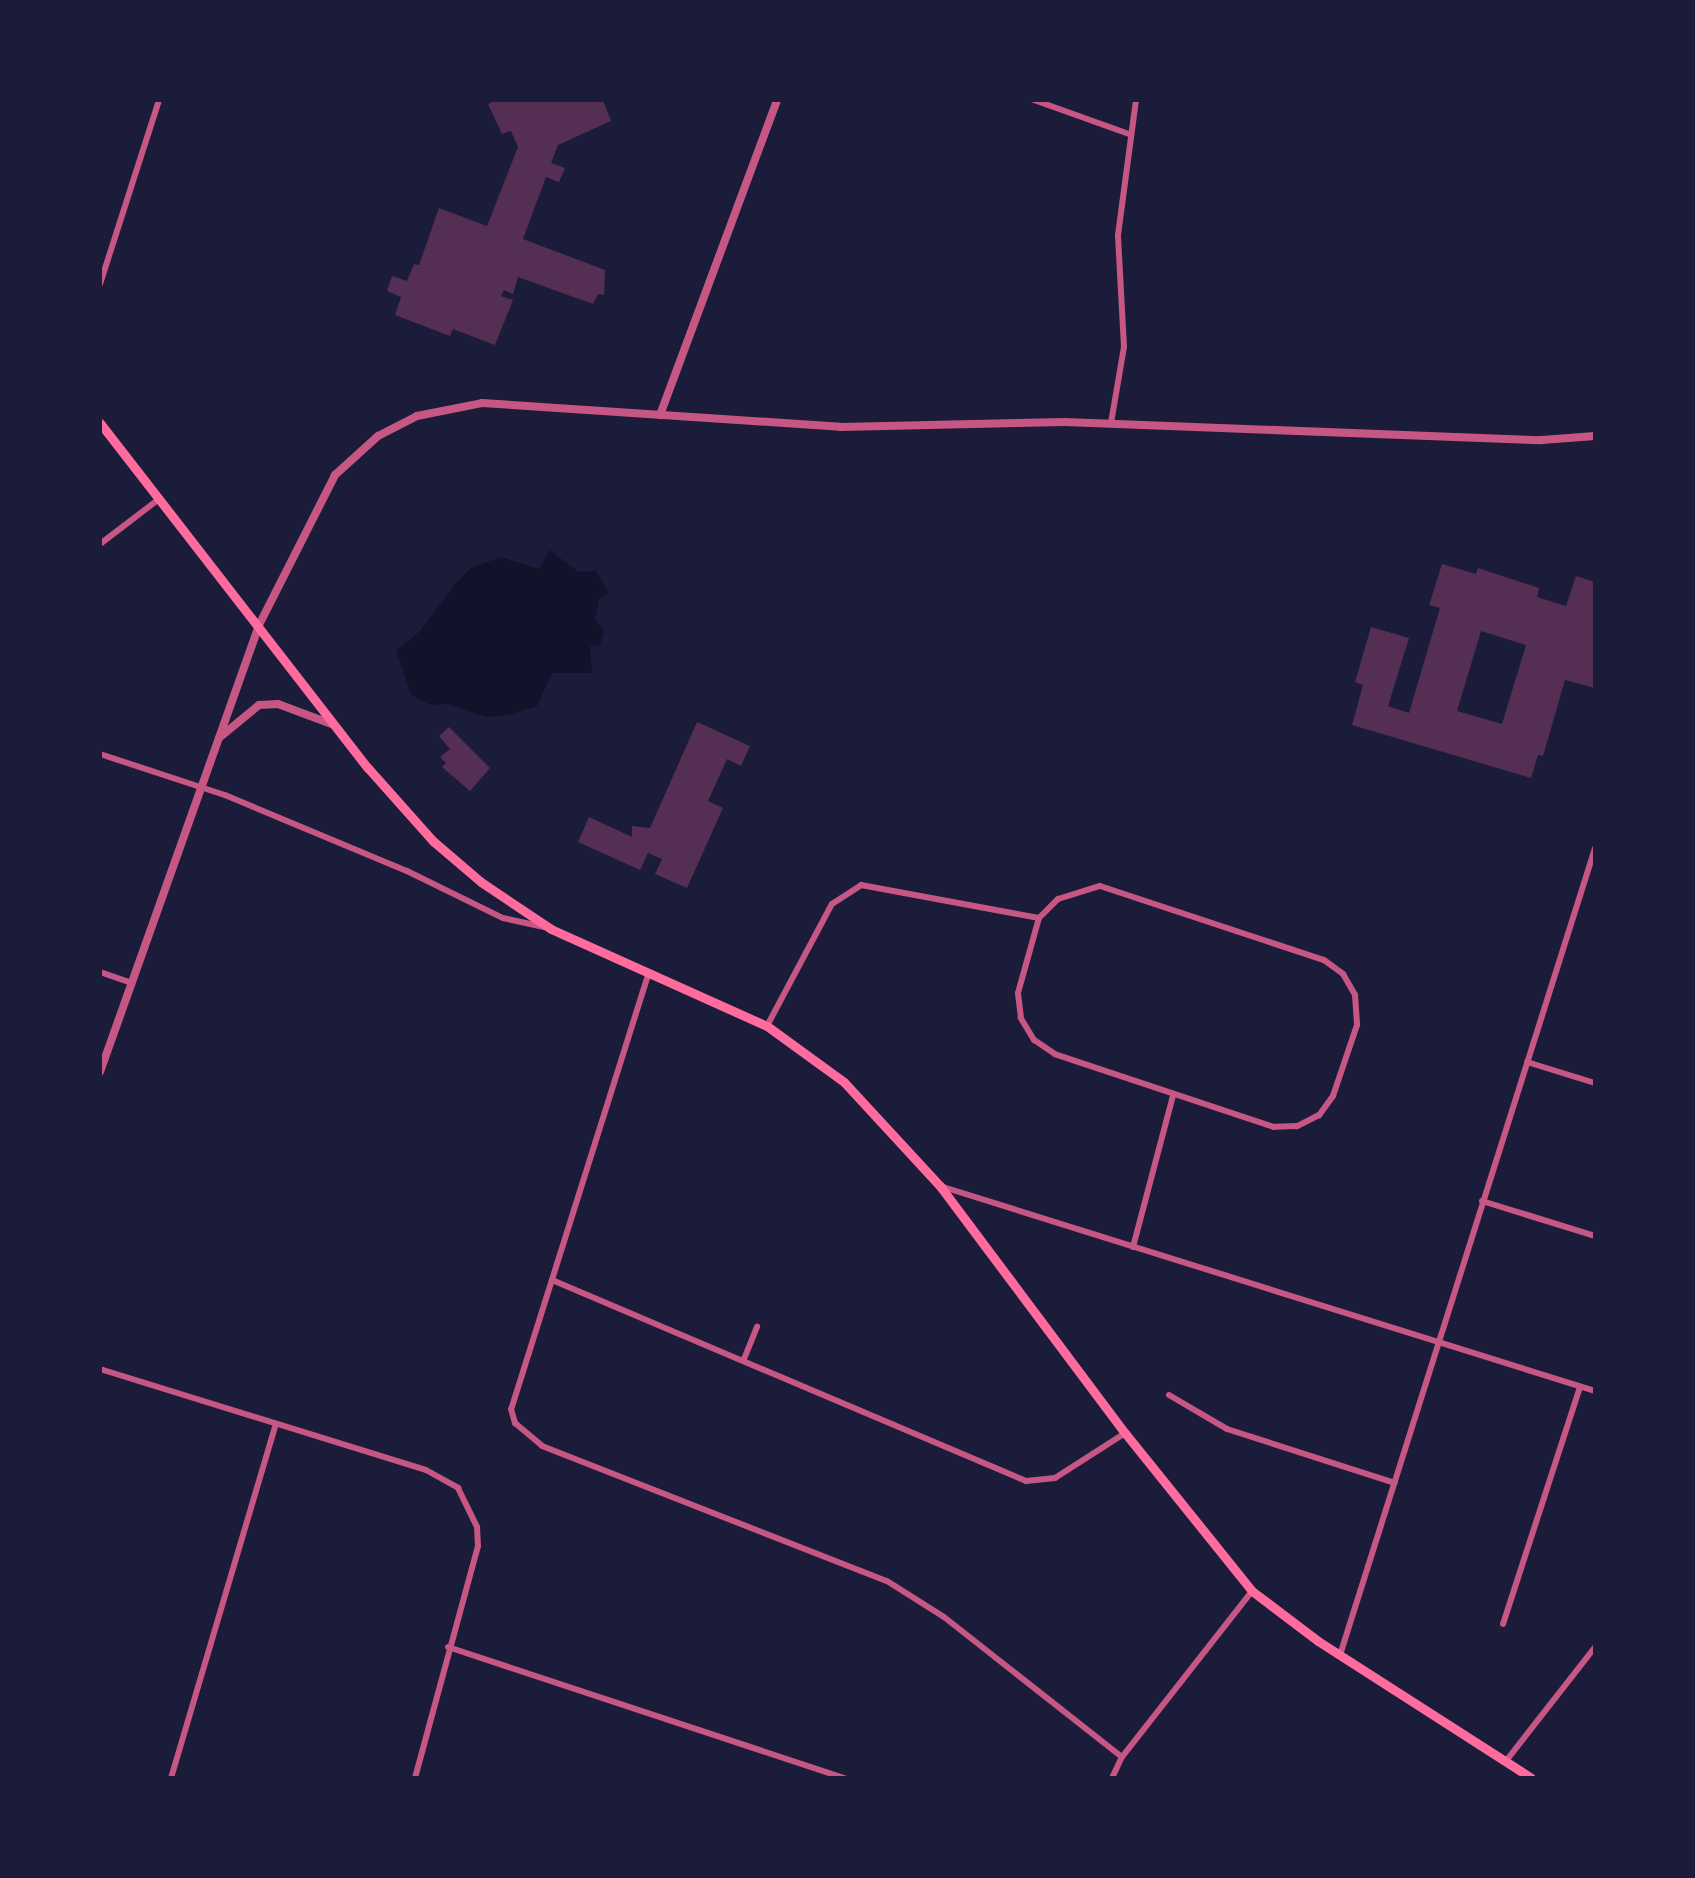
<!DOCTYPE html>
<html>
<head>
<meta charset="utf-8">
<style>
	body { margin:0 }
	#map { position:relative; width:1695px; height:1878px; overflow:hidden; background:#1b1b3a; font-family:"Source Sans 3",sans-serif }
	div>[style] { position:absolute }
	.water>* { inset:0; background:#12122b }
	.building>* { inset:0; background:#542f53 }
	.minor>* { height:6px; margin:-3px; padding:0 3px; transform-origin:3px; border-radius:3px; background:#c65784 }
	.tertiary>* { height:8px; margin:-4px; padding:0 4px; transform-origin:4px; border-radius:4px; background:#c65784 }
	.secondary>* { height:9px; margin:-4.5px; padding:0 4.5px; transform-origin:4.5px; border-radius:4.5px; background:#ff6b9d }
	span { translate:-50% -50%; white-space:nowrap; text-align:center; line-height:1.15; -webkit-text-stroke:7px #1b1b3a; paint-order:stroke }
	.frame { position:absolute; inset:0; border:102px solid #1b1b3a; pointer-events:none }
</style>
</head>
<body>
<div id="map">
	<div class="water">
		<div style="clip-path:polygon(549px 550px,579px 572px,596px 571px,609px 593px,599px 600px,595px 619px,604px 630px,600px 645px,590px 646px,592px 673px,552px 673px,537px 706px,508px 715px,486px 717px,448px 704px,430px 705px,411px 694px,396px 650px,418px 633px,457px 582px,471px 568px,501px 557px,539px 569px)"></div>
	</div>
	<div class="building">
		<div style="clip-path:polygon(496px 100px,603px 100px,611px 121px,558px 145px,551px 163px,565px 168px,559px 182px,546px 177px,523px 239px,605px 270px,604px 295px,598px 294px,593px 304px,518px 277px,513px 294px,504px 290px,501px 296px,513px 300px,495px 345px,453px 329px,450px 336px,395px 315px,401px 297px,387px 291px,392px 276px,407px 281px,414px 264px,419px 265px,439px 208px,487px 226px,518px 147px,511px 131px,502px 134px,488px 104px)"></div>
		<div style="clip-path:polygon(evenodd,1442px 564px,1476px 574px,1478px 568px,1539px 588px,1537px 597px,1566px 606px,1576px 576px,1595px 582px,1595px 688px,1565px 680px,1543px 756px,1538px 755px,1531px 778px,1352px 725px,1363px 685px,1355px 682px,1371px 627px,1409px 638px,1388px 706px,1409px 713px,1440px 608px,1429px 605px,1442px 564px,1481px 631px,1526px 645px,1502px 724px,1457px 711px,1481px 631px)"></div>
		<div style="clip-path:polygon(697px 722px,750px 746px,741px 766px,727px 759px,708px 801px,723px 808px,687px 888px,655px 874px,662px 859px,648px 853px,640px 870px,578px 842px,589px 817px,632px 837px,632px 826px,650px 828px)"></div>
		<div style="clip-path:polygon(449px 727px,490px 768px,470px 791px,442px 767px,446px 763px,440px 757px,450px 749px,439px 736px)"></div>
	</div>
	<div class="minor">
		<div style="left:1034px;top:100px;width:101px;rotate:19.7deg"></div>
		<div style="left:100px;top:284px;width:193px;rotate:-72.2deg"></div>
		<div style="left:1111px;top:423px;width:77px;rotate:-80.3deg"></div>
		<div style="left:1124px;top:347px;width:112px;rotate:-93.1deg"></div>
		<div style="left:1118px;top:235px;width:136px;rotate:-82.4deg"></div>
		<div style="left:100px;top:544px;width:74px;rotate:-37.3deg"></div>
		<div style="left:100px;top:754px;width:132px;rotate:18.2deg"></div>
		<div style="left:225px;top:795px;width:197px;rotate:22.7deg"></div>
		<div style="left:407px;top:871px;width:107px;rotate:26.1deg"></div>
		<div style="left:503px;top:918px;width:42px;rotate:12.4deg"></div>
		<div style="left:1100px;top:886px;width:236px;rotate:18.3deg"></div>
		<div style="left:1324px;top:960px;width:24px;rotate:36deg"></div>
		<div style="left:1343px;top:974px;width:24px;rotate:60deg"></div>
		<div style="left:1355px;top:995px;width:30px;rotate:86deg"></div>
		<div style="left:1357px;top:1025px;width:75px;rotate:108.7deg"></div>
		<div style="left:1333px;top:1096px;width:24px;rotate:126deg"></div>
		<div style="left:1319px;top:1115px;width:25px;rotate:153deg"></div>
		<div style="left:1297px;top:1126px;width:23px;rotate:178deg"></div>
		<div style="left:1274px;top:1127px;width:231px;rotate:-161.6deg"></div>
		<div style="left:1055px;top:1054px;width:25px;rotate:-146deg"></div>
		<div style="left:1034px;top:1040px;width:26px;rotate:-121deg"></div>
		<div style="left:1021px;top:1018px;width:25px;rotate:-97deg"></div>
		<div style="left:1018px;top:993px;width:78px;rotate:-74.4deg"></div>
		<div style="left:1039px;top:918px;width:27px;rotate:-45deg"></div>
		<div style="left:1058px;top:899px;width:44px;rotate:-17.2deg"></div>
		<div style="left:100px;top:972px;width:31px;rotate:19deg"></div>
		<div style="left:649px;top:972px;width:458px;rotate:107.5deg"></div>
		<div style="left:511px;top:1409px;width:15px;rotate:74deg"></div>
		<div style="left:515px;top:1423px;width:35px;rotate:40deg"></div>
		<div style="left:542px;top:1446px;width:370px;rotate:21.4deg"></div>
		<div style="left:887px;top:1581px;width:67px;rotate:32.3deg"></div>
		<div style="left:944px;top:1617px;width:226px;rotate:38.2deg"></div>
		<div style="left:767px;top:1026px;width:138px;rotate:-62deg"></div>
		<div style="left:832px;top:904px;width:35px;rotate:-33deg"></div>
		<div style="left:861px;top:885px;width:181px;rotate:10.5deg"></div>
		<div style="left:1527px;top:1062px;width:71px;rotate:17.2deg"></div>
		<div style="left:940px;top:1186px;width:686px;rotate:17.38deg"></div>
		<div style="left:1482px;top:1201px;width:118px;rotate:17.2deg"></div>
		<div style="left:1133px;top:1247px;width:156px;rotate:-75.2deg"></div>
		<div style="left:552px;top:1280px;width:515px;rotate:22.98deg"></div>
		<div style="left:1026px;top:1481px;width:29px;rotate:-6deg"></div>
		<div style="left:1055px;top:1478px;width:83px;rotate:-32.7deg"></div>
		<div style="left:744px;top:1359px;width:35px;rotate:-68deg"></div>
		<div style="left:100px;top:1369px;width:341px;rotate:17.2deg"></div>
		<div style="left:426px;top:1470px;width:37px;rotate:29deg"></div>
		<div style="left:458px;top:1488px;width:43px;rotate:64deg"></div>
		<div style="left:477px;top:1527px;width:19px;rotate:87deg"></div>
		<div style="left:478px;top:1546px;width:240px;rotate:105.2deg"></div>
		<div style="left:1169px;top:1395px;width:67px;rotate:30.4deg"></div>
		<div style="left:1227px;top:1429px;width:176px;rotate:17.8deg"></div>
		<div style="left:1503px;top:1624px;width:249px;rotate:-72deg"></div>
		<div style="left:448px;top:1647px;width:418px;rotate:18.3deg"></div>
		<div style="left:1340px;top:1655px;width:846px;rotate:-72.46deg"></div>
		<div style="left:1506px;top:1761px;width:145px;rotate:-52deg"></div>
		<div style="left:171px;top:1778px;width:369px;rotate:-73.5deg"></div>
		<div style="left:1112px;top:1778px;width:23px;rotate:-65deg"></div>
		<div style="left:1122px;top:1757px;width:211px;rotate:-51.9deg"></div>
	</div>
	<div class="tertiary">
		<div style="left:660px;top:415px;width:336px;rotate:-69.6deg"></div>
		<div style="left:219px;top:738px;width:52px;rotate:-39.5deg"></div>
		<div style="left:259px;top:705px;width:19px;rotate:-3deg"></div>
		<div style="left:278px;top:704px;width:60px;rotate:20.6deg"></div>
		<div style="left:100px;top:1072px;width:474px;rotate:-70.4deg"></div>
		<div style="left:259px;top:625px;width:168px;rotate:-63.1deg"></div>
		<div style="left:335px;top:475px;width:58px;rotate:-42.2deg"></div>
		<div style="left:378px;top:436px;width:44px;rotate:-27.1deg"></div>
		<div style="left:417px;top:416px;width:66px;rotate:-11.3deg"></div>
		<div style="left:482px;top:403px;width:359px;rotate:3.8deg"></div>
		<div style="left:840px;top:427px;width:225px;rotate:-1.3deg"></div>
		<div style="left:1065px;top:422px;width:477px;rotate:2.2deg"></div>
		<div style="left:1542px;top:440px;width:53px;rotate:-4.3deg"></div>
	</div>
	<div class="secondary">
		<div style="left:100px;top:423px;width:437px;rotate:52.2deg"></div>
		<div style="left:368px;top:768px;width:98px;rotate:48.3deg"></div>
		<div style="left:433px;top:841px;width:63px;rotate:40.5deg"></div>
		<div style="left:481px;top:882px;width:84px;rotate:33.9deg"></div>
		<div style="left:551px;top:929px;width:237px;rotate:24.2deg"></div>
		<div style="left:767px;top:1026px;width:95px;rotate:36deg"></div>
		<div style="left:844px;top:1082px;width:142px;rotate:47.3deg"></div>
		<div style="left:940px;top:1186px;width:309px;rotate:53.2deg"></div>
		<div style="left:1125px;top:1433px;width:203px;rotate:51.2deg"></div>
		<div style="left:1252px;top:1591px;width:83px;rotate:37.1deg"></div>
		<div style="left:1318px;top:1641px;width:253px;rotate:32.7deg"></div>
	</div>
	<div class="frame"></div>
</div>
</body>
</html>
